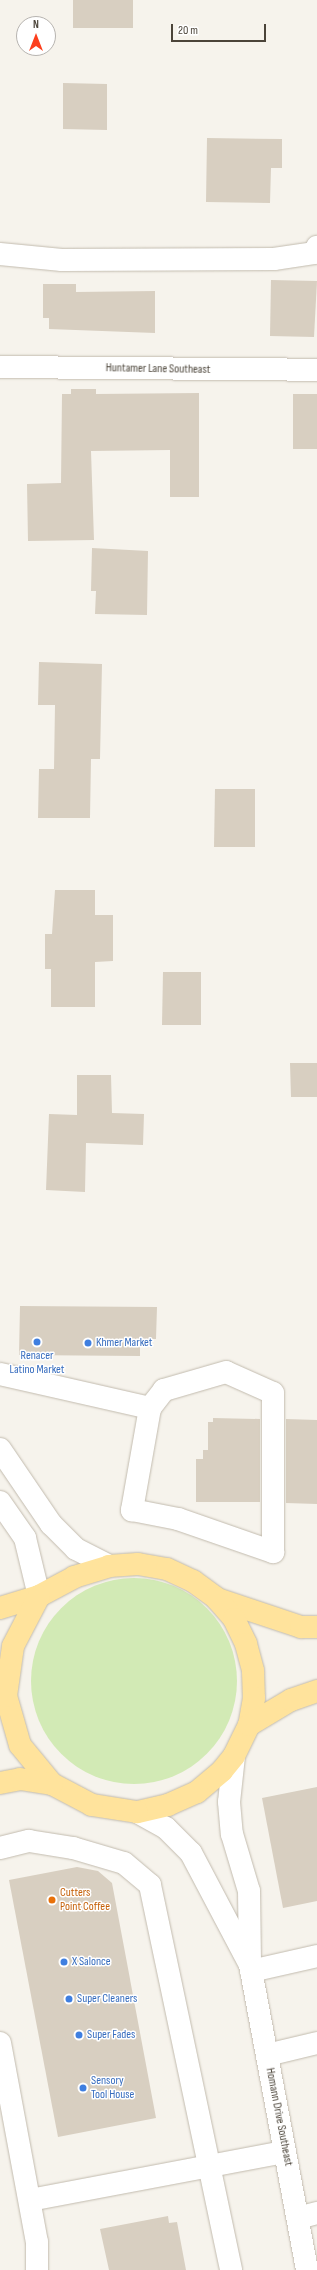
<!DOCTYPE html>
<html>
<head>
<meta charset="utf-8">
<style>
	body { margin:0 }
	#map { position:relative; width:317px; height:2270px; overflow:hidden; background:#f6f3ec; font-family:"Sofia Sans Condensed",sans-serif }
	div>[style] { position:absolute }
	.green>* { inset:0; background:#d2eab5 }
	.round { border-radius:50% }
	.building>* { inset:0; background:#d8cfc1 }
	.roads { filter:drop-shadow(0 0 1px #c2bbae) drop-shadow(0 0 1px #c2bbae) }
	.minor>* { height:22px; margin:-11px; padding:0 11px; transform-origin:11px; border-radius:11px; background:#fff }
	.major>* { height:22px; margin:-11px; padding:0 11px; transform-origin:11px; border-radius:11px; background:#ffe39c }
	.dots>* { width:11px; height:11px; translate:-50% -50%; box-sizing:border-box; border:2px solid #fff; border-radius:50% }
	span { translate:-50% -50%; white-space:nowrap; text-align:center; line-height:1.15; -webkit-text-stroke:3px #fff; paint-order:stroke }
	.street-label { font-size:12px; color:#4b4439 }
	.shop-label { font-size:12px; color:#366cbe }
	.left { translate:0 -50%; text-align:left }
	.food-label { font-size:12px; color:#c56008 }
	.north { position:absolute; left:16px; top:16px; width:40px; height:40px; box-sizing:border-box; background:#fff; border:1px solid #b7b4b0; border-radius:50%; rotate:0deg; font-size:11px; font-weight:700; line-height:16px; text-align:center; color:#4b4439 }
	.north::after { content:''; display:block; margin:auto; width:14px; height:18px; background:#fc3f1d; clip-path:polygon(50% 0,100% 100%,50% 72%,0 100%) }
	.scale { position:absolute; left:171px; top:24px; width:95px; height:18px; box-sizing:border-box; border:2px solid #4b4439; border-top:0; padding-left:5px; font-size:12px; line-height:14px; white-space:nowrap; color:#4b4439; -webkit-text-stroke:3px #fff; paint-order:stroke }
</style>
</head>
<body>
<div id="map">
	<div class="green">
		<div class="round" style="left:31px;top:1578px;width:206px;height:206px"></div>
	</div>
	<div class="building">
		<div style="clip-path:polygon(73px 0,133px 0,133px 28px,73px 28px)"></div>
		<div style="clip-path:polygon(63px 83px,107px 84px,107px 130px,63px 129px)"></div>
		<div style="clip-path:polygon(207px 138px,282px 139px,282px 168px,271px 168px,270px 203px,206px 202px)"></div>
		<div style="clip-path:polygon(271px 280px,317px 281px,314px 337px,270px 336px)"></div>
		<div style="clip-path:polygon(43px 284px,76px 284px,76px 292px,155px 291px,155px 333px,49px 329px,49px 318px,43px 318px)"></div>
		<div style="clip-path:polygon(71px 389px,96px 389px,96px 394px,199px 393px,199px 497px,170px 497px,170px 450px,91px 451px,94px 540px,28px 541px,27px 484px,61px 483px,62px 394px,71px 394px)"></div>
		<div style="clip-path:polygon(293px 394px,317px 394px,317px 449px,293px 449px)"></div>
		<div style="clip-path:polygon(92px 548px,148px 551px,147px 615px,95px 614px,96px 591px,91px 591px)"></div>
		<div style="clip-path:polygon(39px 662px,102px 664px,100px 759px,91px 759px,90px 818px,38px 818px,39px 769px,54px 769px,55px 705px,38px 705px)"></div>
		<div style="clip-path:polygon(215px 789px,255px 789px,255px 847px,214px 847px)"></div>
		<div style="clip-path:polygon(55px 890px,95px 890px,95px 915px,113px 915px,113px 961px,95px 962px,95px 1007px,51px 1007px,51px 969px,45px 969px,45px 934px,52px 934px)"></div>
		<div style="clip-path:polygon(163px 972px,201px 972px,201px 1025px,162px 1025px)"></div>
		<div style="clip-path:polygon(290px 1063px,317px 1063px,317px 1097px,291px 1097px)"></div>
		<div style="clip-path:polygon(77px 1075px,111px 1075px,112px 1113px,144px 1114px,143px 1145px,86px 1143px,85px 1192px,46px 1190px,49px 1114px,77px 1115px)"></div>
		<div style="clip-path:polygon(20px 1306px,157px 1307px,156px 1339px,140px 1339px,140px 1356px,19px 1355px)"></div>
		<div style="clip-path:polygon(213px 1418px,260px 1419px,260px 1502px,196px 1502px,196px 1459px,203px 1459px,203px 1450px,208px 1450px,208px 1422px,213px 1422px)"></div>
		<div style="clip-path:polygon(286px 1419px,317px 1420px,317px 1504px,286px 1503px)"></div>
		<div style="clip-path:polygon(317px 1787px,317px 1901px,283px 1908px,262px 1798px)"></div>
		<div style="clip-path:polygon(77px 1867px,98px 1871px,112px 1883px,156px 2118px,58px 2137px,9px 1880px)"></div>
		<div style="clip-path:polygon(168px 2216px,169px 2223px,177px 2222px,186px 2270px,109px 2270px,100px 2229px)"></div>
	</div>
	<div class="roads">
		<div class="minor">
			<div style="left:0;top:254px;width:62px;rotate:5.5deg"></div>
			<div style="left:62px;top:260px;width:212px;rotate:-0.3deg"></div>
			<div style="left:274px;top:259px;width:40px;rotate:-8.5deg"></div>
			<div style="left:314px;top:253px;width:7px;rotate:-63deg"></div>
			<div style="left:0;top:367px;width:317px;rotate:0.5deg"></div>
			<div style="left:0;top:1374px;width:154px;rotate:12.8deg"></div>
			<div style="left:150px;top:1408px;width:104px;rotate:100deg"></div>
			<div style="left:132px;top:1510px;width:47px;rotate:11.1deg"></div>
			<div style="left:178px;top:1519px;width:101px;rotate:19.2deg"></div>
			<div style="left:273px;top:1552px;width:159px;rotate:-90deg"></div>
			<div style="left:273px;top:1393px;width:51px;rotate:-155.9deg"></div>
			<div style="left:226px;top:1372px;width:65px;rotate:163.8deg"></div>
			<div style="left:164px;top:1390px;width:23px;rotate:128deg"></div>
			<div style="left:0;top:1449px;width:91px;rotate:55.8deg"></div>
			<div style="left:51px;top:1524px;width:35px;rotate:45deg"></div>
			<div style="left:76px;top:1549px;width:37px;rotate:27deg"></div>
			<div style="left:0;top:1502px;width:44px;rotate:55.2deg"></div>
			<div style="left:25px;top:1538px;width:60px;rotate:76.4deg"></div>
			<div style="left:234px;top:1756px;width:46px;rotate:96.2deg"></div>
			<div style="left:229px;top:1802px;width:32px;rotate:85deg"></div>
			<div style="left:232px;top:1834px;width:59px;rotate:73.4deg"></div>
			<div style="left:249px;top:1891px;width:74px;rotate:89.2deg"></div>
			<div style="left:250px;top:1965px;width:310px;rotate:79.4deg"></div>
			<div style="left:137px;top:1812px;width:33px;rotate:29deg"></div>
			<div style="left:166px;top:1828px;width:35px;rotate:45deg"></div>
			<div style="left:191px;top:1853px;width:127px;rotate:62.2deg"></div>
			<div style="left:0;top:1848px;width:30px;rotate:-14deg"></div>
			<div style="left:29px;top:1841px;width:45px;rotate:9deg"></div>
			<div style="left:73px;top:1848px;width:53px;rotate:16.4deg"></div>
			<div style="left:124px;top:1863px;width:34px;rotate:40deg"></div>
			<div style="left:150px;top:1885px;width:393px;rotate:78.1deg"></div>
			<div style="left:251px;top:1971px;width:68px;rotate:-12.8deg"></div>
			<div style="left:0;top:2043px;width:202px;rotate:79.5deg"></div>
			<div style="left:37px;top:2242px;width:28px;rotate:90deg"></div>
			<div style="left:267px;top:2055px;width:51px;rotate:-13.5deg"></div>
			<div style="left:30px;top:2200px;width:259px;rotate:-10.7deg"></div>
			<div style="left:298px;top:2218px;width:20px;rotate:-15deg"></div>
		</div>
		<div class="major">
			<div style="left:217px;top:1599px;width:89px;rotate:18.4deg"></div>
			<div style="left:301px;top:1627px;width:16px"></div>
			<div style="left:0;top:1608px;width:41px;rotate:-17.1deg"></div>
			<div style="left:39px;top:1596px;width:40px;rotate:-28deg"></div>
			<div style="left:74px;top:1577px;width:37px;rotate:-17deg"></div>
			<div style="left:109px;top:1566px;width:29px;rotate:-4deg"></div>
			<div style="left:138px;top:1564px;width:29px;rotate:10deg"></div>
			<div style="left:167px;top:1569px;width:29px;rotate:25deg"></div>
			<div style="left:193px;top:1581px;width:29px;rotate:36deg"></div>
			<div style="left:216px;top:1598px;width:28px;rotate:49deg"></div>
			<div style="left:234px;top:1619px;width:28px;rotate:64deg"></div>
			<div style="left:246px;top:1644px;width:28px;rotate:75deg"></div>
			<div style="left:253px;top:1671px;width:27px;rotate:88deg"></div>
			<div style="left:254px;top:1698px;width:27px;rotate:100deg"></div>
			<div style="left:249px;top:1725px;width:34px;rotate:116deg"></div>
			<div style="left:234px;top:1756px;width:19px;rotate:129deg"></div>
			<div style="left:222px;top:1771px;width:33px;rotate:140deg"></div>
			<div style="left:197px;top:1792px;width:32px;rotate:156deg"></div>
			<div style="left:168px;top:1805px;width:32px;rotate:167deg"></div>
			<div style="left:137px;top:1812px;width:46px;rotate:-171.2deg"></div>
			<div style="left:92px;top:1805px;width:45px;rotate:-152.3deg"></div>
			<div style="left:52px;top:1784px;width:50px;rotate:-129.4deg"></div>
			<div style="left:20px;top:1745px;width:51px;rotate:-105.9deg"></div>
			<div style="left:6px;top:1696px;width:50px;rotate:-82deg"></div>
			<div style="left:13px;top:1646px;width:56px;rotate:-62.5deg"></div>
			<div style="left:249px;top:1725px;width:49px;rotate:-30.8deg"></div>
			<div style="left:291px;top:1700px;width:28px;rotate:-19deg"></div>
			<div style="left:0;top:1783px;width:20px;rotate:-11deg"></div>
			<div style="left:20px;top:1779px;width:32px;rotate:9deg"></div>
		</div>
	</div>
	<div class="dots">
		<div style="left:37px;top:1342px;background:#3f7fe0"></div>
		<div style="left:88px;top:1343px;background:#3f7fe0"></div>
		<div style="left:52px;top:1900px;background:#e8710a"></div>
		<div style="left:64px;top:1962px;background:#3f7fe0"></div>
		<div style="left:69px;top:1999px;background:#3f7fe0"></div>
		<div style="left:79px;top:2035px;background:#3f7fe0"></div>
		<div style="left:83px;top:2088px;background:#3f7fe0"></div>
	</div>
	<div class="street-label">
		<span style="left:158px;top:369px;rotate:1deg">Huntamer Lane Southeast</span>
		<span style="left:279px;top:2117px;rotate:79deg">Homann Drive Southeast</span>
	</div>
	<div class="shop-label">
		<span class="left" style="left:96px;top:1343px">Khmer Market</span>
		<span style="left:37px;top:1363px">Renacer<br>Latino Market</span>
		<span class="left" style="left:72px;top:1962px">X Salonce</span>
		<span class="left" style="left:77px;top:1999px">Super Cleaners</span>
		<span class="left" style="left:87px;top:2035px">Super Fades</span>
		<span class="left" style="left:91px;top:2088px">Sensory<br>Tool House</span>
	</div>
	<div class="food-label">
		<span class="left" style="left:60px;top:1900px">Cutters<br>Point Coffee</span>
	</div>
	<div class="north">N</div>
	<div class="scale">20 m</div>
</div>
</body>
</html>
